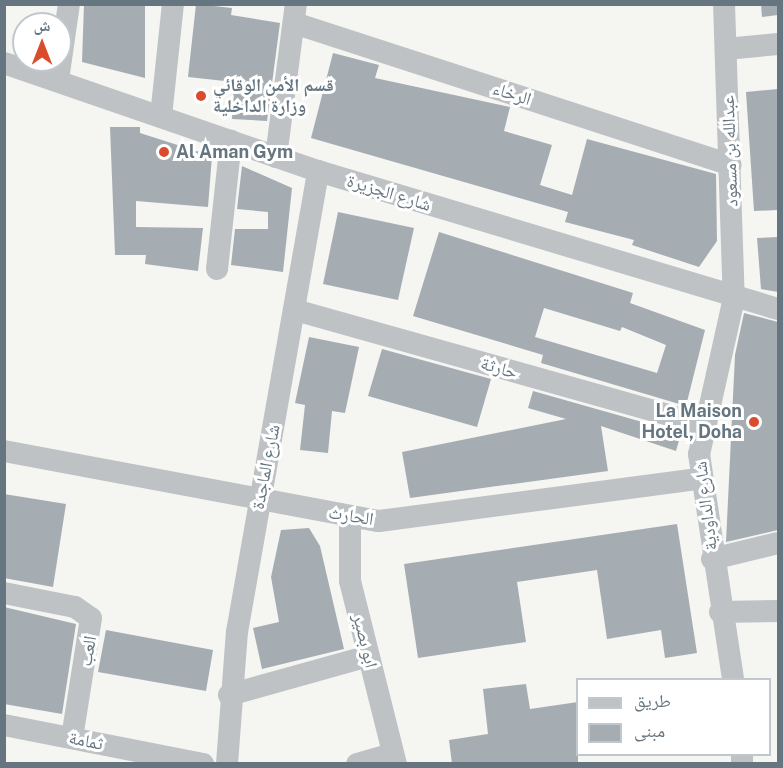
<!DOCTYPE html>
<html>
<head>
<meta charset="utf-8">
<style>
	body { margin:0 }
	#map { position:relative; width:783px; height:768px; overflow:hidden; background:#f5f5f2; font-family:"Public Sans","Noto Naskh Arabic",sans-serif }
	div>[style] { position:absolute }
	.building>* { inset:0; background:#a5adb2 }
	.minor>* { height:22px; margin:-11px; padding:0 11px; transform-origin:11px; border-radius:11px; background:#bec2c5 }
	.dots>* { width:16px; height:16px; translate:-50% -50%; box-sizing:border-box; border:3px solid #fff; border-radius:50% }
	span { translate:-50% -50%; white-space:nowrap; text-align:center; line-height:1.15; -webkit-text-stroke:6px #fff; paint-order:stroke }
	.poi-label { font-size:18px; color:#657681; font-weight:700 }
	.left { translate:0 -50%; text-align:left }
	.right { translate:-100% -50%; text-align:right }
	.street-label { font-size:18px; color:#657681 }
	.frame { position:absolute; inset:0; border:6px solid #657681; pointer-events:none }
	.legend { position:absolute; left:576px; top:678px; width:195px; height:78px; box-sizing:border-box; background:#fff; border:2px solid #c1c8cd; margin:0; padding:8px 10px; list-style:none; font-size:18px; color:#657681 }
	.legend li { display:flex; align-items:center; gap:12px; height:30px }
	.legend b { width:30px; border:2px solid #c1c8cd }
	.north { position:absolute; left:12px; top:12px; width:60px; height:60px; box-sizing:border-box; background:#fff; border:2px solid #c1c8cd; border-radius:50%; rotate:0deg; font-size:16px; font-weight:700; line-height:24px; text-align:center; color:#657681 }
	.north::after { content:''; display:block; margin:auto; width:21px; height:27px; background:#db4c2c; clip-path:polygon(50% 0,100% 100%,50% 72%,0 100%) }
</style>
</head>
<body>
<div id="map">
	<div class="building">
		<div style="clip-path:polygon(84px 4px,145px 4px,145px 78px,82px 62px)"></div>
		<div style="clip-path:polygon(196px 4px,232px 8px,231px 15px,280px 23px,267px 121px,232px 119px,234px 82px,188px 77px)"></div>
		<div style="clip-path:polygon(761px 4px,778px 4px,778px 15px,762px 17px)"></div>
		<div style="clip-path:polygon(333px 53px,379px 65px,375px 78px,510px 107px,504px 131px,552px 145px,540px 185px,572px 195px,587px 139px,716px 174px,717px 241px,699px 267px,632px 245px,634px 240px,565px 222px,568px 212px,311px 138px)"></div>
		<div style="clip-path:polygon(778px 89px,778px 210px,754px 211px,746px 92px)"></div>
		<div style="clip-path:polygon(110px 127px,140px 127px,140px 133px,212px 156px,208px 207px,136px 201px,136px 227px,203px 228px,198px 271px,145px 264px,146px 255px,115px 255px)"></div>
		<div style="clip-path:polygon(242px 166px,292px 188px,283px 272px,231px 265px,235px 229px,268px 229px,268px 212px,237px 209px)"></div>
		<div style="clip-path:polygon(338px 212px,414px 228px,398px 300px,323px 284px)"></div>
		<div style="clip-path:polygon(evenodd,439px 232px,633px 293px,630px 303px,705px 330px,686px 406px,541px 363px,543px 355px,413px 316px,439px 232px,544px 308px,620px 331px,622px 327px,666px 345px,657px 373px,535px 337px,544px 308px)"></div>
		<div style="clip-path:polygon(778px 237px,778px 292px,761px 289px,757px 238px)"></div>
		<div style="clip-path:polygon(744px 313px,778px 322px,778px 530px,726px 542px,735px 355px)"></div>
		<div style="clip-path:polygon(309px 337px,359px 347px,345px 413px,332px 411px,328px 453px,300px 450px,305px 405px,295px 403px)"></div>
		<div style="clip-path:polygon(382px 349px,491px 379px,477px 427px,368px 396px)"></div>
		<div style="clip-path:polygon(533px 391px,681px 433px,676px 451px,601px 426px,608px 471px,410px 498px,402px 452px,566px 419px,528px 408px)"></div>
		<div style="clip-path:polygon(4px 494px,66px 504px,53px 587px,4px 578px)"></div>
		<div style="clip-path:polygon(677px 524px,697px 653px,665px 658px,661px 630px,607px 639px,597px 570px,517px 582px,526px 642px,418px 658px,404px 564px)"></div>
		<div style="clip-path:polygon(309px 528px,320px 546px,344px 649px,262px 669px,253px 628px,279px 622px,271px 577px,281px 530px)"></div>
		<div style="clip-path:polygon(4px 607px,76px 624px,62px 714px,4px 704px)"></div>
		<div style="clip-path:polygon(106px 630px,213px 650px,206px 691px,98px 672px)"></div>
		<div style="clip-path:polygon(526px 684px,530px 709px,578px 702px,578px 764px,452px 764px,449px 740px,488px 734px,483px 689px)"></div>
	</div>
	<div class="minor">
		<div style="left:724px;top:4px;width:294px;rotate:88.1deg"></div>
		<div style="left:734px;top:298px;width:160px;rotate:102.6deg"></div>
		<div style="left:699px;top:454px;width:229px;rotate:81.4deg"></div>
		<div style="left:294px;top:23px;width:459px;rotate:18deg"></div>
		<div style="left:726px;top:49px;width:52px;rotate:-5.5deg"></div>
		<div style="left:4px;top:63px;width:332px;rotate:19deg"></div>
		<div style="left:318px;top:171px;width:480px;rotate:16.7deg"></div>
		<div style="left:58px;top:80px;width:77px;rotate:-81.8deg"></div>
		<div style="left:161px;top:116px;width:113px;rotate:-83.9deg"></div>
		<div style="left:276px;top:157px;width:154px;rotate:-82.6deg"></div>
		<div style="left:217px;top:269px;width:129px;rotate:-83.8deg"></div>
		<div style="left:295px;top:310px;width:424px;rotate:15.7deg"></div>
		<div style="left:4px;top:451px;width:381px;rotate:10.6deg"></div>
		<div style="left:379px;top:521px;width:324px;rotate:-7.5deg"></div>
		<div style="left:350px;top:517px;width:64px;rotate:90deg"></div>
		<div style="left:350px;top:581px;width:189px;rotate:75.9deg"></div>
		<div style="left:712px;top:559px;width:68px;rotate:-13.6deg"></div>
		<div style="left:4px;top:593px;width:72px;rotate:11.2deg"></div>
		<div style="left:75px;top:607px;width:19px;rotate:35deg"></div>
		<div style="left:91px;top:618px;width:121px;rotate:99deg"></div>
		<div style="left:720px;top:612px;width:58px;rotate:-1deg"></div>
		<div style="left:229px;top:695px;width:145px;rotate:-15.6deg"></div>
		<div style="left:4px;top:725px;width:203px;rotate:11.1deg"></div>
		<div style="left:227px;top:764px;width:132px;rotate:-85.7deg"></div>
		<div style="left:237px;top:632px;width:468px;rotate:-80deg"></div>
		<div style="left:357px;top:764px;width:37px;rotate:-16deg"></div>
		<div style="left:742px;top:764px;width:10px;rotate:-90deg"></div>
	</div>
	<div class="dots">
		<div style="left:201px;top:96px;background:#db4c2c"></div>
		<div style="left:164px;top:152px;background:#db4c2c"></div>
		<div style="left:754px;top:422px;background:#db4c2c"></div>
	</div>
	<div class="poi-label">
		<span class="left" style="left:213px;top:96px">قسم الأمن الوقائي<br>وزارة الداخلية</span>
		<span class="left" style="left:176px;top:152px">Al Aman Gym</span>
		<span class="right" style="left:742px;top:422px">La Maison<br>Hotel, Doha</span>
	</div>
	<div class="street-label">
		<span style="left:512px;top:94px;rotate:18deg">الرخاء</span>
		<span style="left:730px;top:151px;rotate:-92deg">عبدالله بن مسعود</span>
		<span style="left:389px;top:193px;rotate:17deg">شارع الجزيرة</span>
		<span style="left:499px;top:368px;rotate:16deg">حارثة</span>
		<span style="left:266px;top:467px;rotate:-79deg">شارع الماجدة</span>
		<span style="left:706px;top:506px;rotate:-97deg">شارع الداودية</span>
		<span style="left:351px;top:516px;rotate:9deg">الحارث</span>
		<span style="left:365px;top:641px;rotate:76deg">ابو بصير</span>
		<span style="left:88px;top:651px;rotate:-80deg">العب</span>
		<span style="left:86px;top:741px;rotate:11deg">ثمامة</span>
	</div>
	<div class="frame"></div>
	<ul class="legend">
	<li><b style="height:8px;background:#bec2c5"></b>طريق</li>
	<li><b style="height:16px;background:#a5adb2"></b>مبنى</li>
	</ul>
	<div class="north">ش</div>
</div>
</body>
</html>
